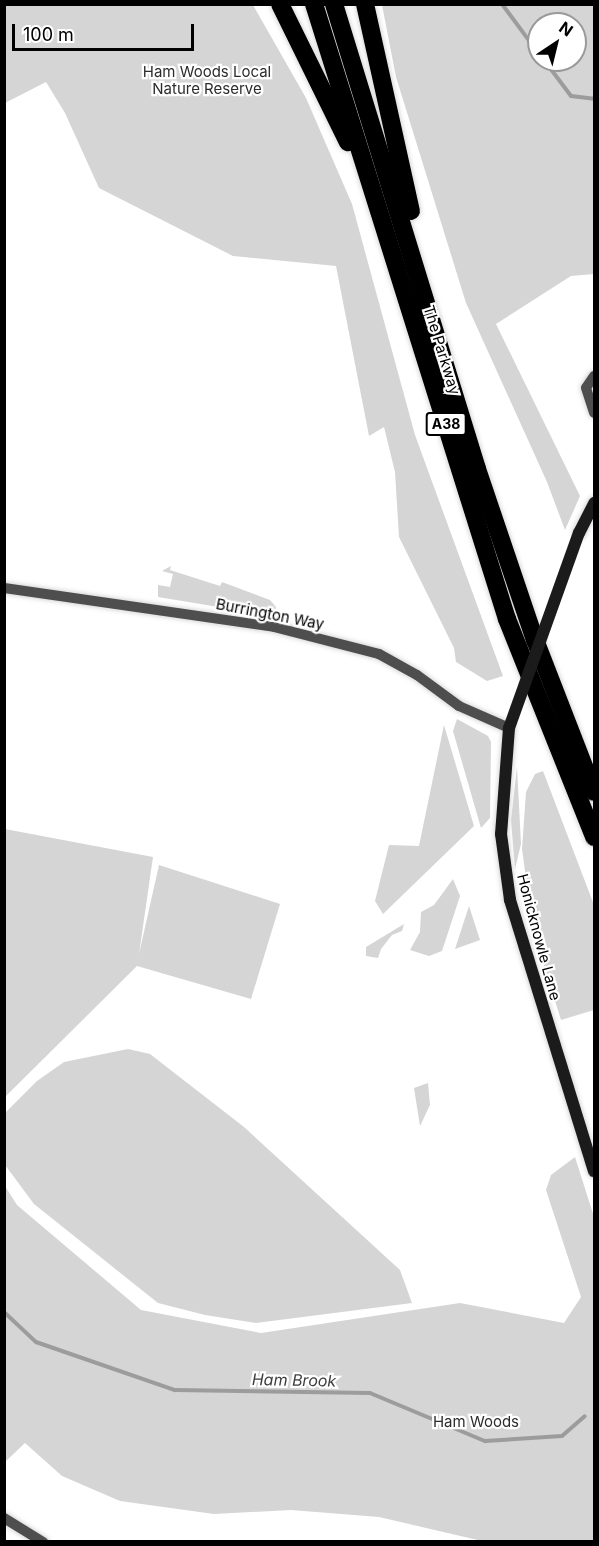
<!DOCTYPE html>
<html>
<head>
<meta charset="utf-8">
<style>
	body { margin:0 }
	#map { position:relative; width:599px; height:1546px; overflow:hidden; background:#fff; font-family:Inter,sans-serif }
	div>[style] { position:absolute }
	.green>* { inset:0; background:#d5d5d5 }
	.stream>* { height:4px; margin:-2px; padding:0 2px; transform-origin:2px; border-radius:2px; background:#9c9c9c }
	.roads { filter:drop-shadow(0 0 2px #dbdbdb) drop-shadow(0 0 2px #dbdbdb) }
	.street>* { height:10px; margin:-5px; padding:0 5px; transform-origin:5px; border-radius:5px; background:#4e4e4e }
	.secondary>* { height:12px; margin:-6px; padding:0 6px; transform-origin:6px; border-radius:6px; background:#1b1b1b }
	.highway>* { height:18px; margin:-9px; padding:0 9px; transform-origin:9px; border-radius:9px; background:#000 }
	.secondary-bridge>* { height:12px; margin:-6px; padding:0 6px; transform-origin:6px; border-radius:6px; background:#1b1b1b }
	span { translate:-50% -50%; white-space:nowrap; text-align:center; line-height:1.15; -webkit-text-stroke:4.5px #fff; paint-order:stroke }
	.shield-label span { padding:2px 4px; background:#fff; border:2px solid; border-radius:4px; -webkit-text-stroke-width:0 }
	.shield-label { font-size:14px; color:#000; font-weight:700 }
	.park-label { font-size:15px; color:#2c2c2c }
	.street-label { font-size:15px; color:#000 }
	.water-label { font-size:16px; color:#3d3d3d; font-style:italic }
	.frame { position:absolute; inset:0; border:6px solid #000; pointer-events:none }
	.north { position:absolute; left:527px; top:12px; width:60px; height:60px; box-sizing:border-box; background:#fff; border:2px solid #999; border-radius:50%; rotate:35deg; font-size:16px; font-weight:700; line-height:24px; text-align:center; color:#000 }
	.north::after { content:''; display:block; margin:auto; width:21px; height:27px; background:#000; clip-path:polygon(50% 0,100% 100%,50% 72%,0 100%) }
	.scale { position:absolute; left:12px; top:24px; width:182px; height:27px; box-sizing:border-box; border:3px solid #000; border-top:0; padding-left:8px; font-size:18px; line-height:21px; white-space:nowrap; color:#000; -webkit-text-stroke:4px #fff; paint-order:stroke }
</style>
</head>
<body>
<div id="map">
	<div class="green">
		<div style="clip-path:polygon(5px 4px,253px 5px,306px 98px,352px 204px,415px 435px,503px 676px,487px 681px,456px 662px,454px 648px,399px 537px,395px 472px,384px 427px,369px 436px,336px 266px,233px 256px,99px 188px,65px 113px,46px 82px,5px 103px)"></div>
		<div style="clip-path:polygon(evenodd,382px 5px,594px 5px,594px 274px,571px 276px,496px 324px,580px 496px,565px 530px,547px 482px,466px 303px,396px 77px,382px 5px,539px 24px,575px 24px,575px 60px,539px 60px,539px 24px)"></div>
		<div style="clip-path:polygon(171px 566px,170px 570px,220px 586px,222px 582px,270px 600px,276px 607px,275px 612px,272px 616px,158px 597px,158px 585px,170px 587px,173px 574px,162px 571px)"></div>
		<div style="clip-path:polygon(457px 719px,488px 736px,491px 742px,490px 818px,481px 828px,453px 731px)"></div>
		<div style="clip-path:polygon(444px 725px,474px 826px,383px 914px,375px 901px,389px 845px,419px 846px)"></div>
		<div style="clip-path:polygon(517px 767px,521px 844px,515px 869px,511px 820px)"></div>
		<div style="clip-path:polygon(543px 771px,594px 905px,594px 1010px,561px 1020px,533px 930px,522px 849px,526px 792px,535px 774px)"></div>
		<div style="clip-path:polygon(5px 829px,153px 857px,139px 954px,159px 865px,280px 904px,251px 999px,137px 966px,5px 1097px)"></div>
		<div style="clip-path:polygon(453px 879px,460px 896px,442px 951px,429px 956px,410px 950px,420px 932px,421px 912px,434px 905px)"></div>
		<div style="clip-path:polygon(469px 906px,480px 940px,455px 949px)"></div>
		<div style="clip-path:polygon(404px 924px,402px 931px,392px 935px,381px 949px,378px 958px,366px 956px,366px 947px)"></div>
		<div style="clip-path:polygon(128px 1049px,150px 1054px,244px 1127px,400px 1270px,412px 1303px,256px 1323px,205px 1315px,158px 1303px,34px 1204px,5px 1165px,5px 1113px,37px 1081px,64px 1062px)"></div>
		<div style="clip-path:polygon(428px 1083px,430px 1105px,420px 1126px,414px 1088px)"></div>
		<div style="clip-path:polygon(575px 1157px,594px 1217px,594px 1541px,482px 1541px,379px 1517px,291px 1510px,214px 1514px,120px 1501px,62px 1476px,25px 1443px,5px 1462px,5px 1186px,17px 1205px,141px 1310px,261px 1333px,460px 1303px,564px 1323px,581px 1297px,546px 1190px,551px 1175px)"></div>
	</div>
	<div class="stream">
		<div style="left:502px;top:4px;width:62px;rotate:53.5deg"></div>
		<div style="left:544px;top:60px;width:45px;rotate:53.1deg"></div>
		<div style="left:571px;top:96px;width:23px;rotate:7deg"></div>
		<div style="left:4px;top:1312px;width:44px;rotate:43.2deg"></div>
		<div style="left:36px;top:1342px;width:147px;rotate:19.1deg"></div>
		<div style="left:175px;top:1390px;width:195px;rotate:0.9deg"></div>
		<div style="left:370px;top:1393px;width:125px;rotate:22.7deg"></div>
		<div style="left:485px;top:1441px;width:77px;rotate:-3.7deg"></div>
		<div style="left:562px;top:1436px;width:30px;rotate:-41deg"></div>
	</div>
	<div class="roads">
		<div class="street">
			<div style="left:594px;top:376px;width:14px;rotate:124deg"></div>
			<div style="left:586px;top:388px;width:26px;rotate:72deg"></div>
			<div style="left:4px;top:588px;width:273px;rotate:8.2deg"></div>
			<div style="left:274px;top:627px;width:108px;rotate:14.4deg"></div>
			<div style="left:379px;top:654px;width:43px;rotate:28.9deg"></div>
			<div style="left:417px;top:675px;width:52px;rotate:36.4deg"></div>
			<div style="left:459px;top:706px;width:55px;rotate:23.7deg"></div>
			<div style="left:4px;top:1518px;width:46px;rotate:31.6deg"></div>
		</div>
		<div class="secondary">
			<div style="left:579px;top:533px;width:34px;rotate:-63deg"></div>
			<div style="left:509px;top:728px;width:106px;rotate:94.3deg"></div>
			<div style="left:501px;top:834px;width:67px;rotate:82.2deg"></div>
			<div style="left:510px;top:900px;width:284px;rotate:72.8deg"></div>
		</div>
		<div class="highway">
			<div style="left:280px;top:4px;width:154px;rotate:63.8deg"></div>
			<div style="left:314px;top:4px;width:645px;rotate:72.58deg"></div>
			<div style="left:507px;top:619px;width:235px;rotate:68.2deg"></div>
			<div style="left:334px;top:4px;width:486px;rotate:72.9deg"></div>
			<div style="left:477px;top:469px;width:181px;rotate:71.3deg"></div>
			<div style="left:535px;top:640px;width:163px;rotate:68.8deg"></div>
			<div style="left:365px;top:4px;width:212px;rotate:77.5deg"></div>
		</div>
	</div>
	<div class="secondary-bridge">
		<div style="left:509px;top:728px;width:207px;rotate:-70.3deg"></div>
	</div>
	<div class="shield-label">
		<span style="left:446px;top:424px">A38</span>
	</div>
	<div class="park-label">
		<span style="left:207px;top:80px">Ham Woods Local<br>Nature Reserve</span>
		<span style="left:476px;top:1422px">Ham Woods</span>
	</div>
	<div class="street-label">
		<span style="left:442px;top:350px;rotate:73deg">The Parkway</span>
		<span style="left:270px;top:614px;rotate:11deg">Burrington Way</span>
		<span style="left:539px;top:937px;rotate:75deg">Honicknowle Lane</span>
	</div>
	<div class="water-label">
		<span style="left:294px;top:1380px;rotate:1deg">Ham Brook</span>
	</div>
	<div class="frame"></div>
	<div class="north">N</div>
	<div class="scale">100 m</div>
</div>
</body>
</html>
